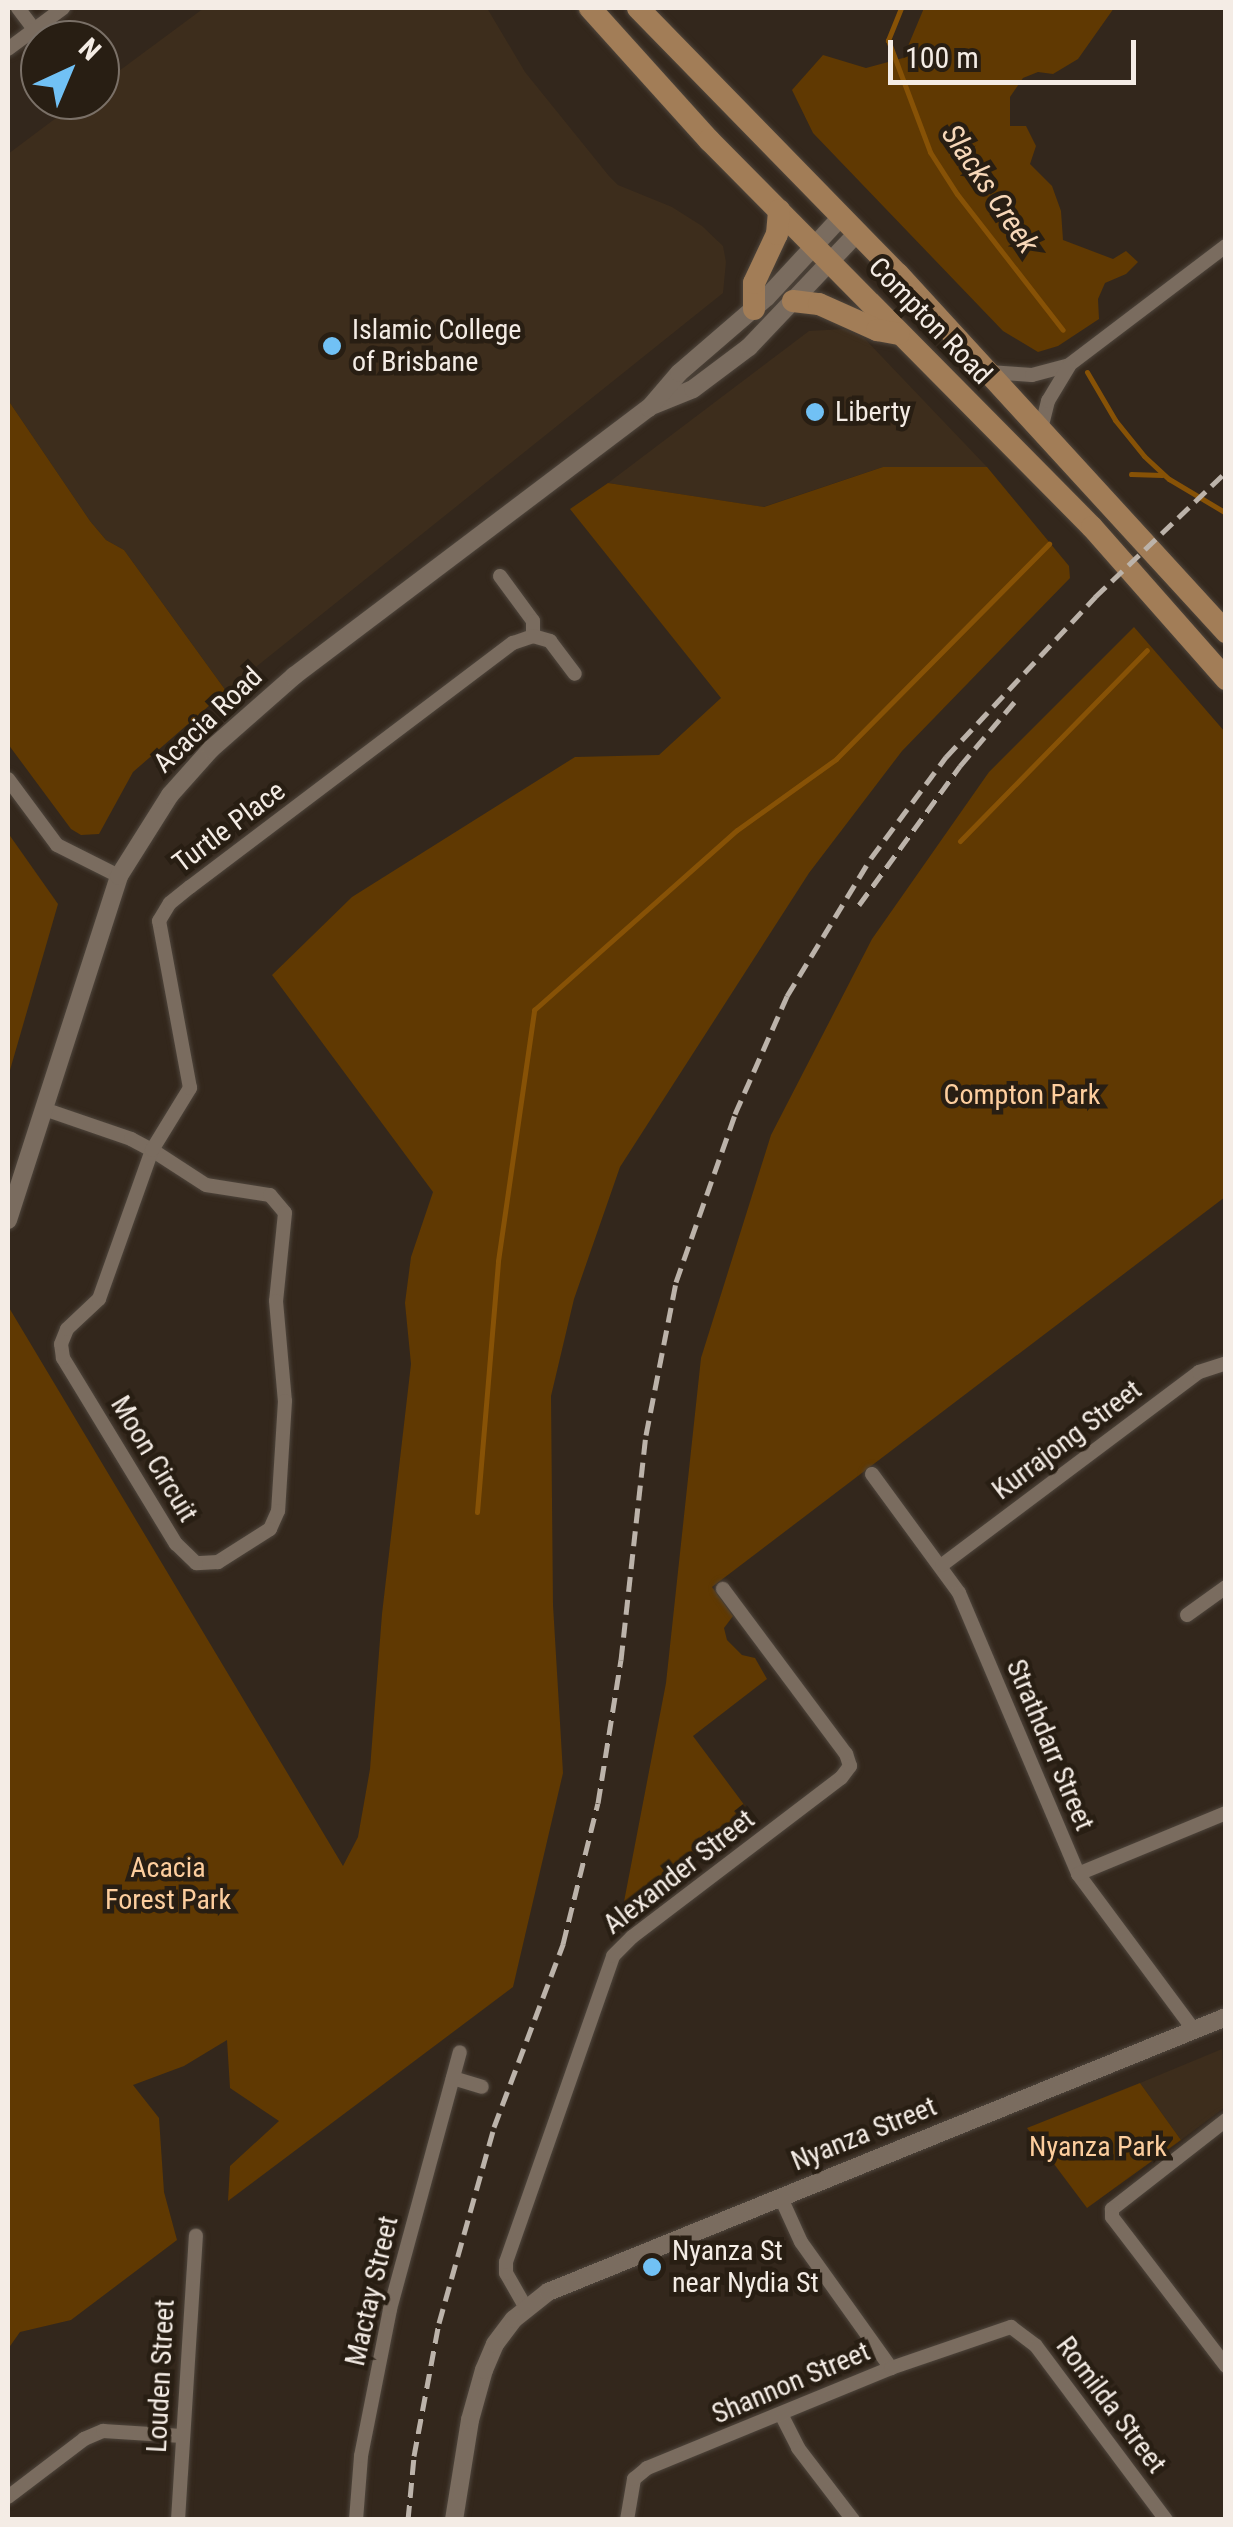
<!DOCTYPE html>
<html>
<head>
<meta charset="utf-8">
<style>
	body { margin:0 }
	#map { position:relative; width:1233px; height:2527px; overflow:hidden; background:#33271c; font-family:"Roboto Condensed",sans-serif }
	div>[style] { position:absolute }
	.built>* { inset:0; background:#3d2d1c }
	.green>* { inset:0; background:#603902 }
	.stream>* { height:5px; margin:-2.5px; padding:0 2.5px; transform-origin:2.5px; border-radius:2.5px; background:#875206 }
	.roads { filter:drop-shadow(0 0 2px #4e453c) drop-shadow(0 0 2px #4e453c) }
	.minor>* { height:14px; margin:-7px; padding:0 7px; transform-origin:7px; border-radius:7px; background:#7a6c5f }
	.tertiary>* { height:18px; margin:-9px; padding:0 9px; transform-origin:9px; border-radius:9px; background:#7a6c5f }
	.primary>* { height:22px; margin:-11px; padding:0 11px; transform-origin:11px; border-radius:11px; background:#a27d57 }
	.rail>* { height:5px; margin-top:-2.5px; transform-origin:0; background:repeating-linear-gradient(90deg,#bcb3aa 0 15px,transparent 0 23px) }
	.dots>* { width:28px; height:28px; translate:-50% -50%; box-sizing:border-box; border:5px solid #281e13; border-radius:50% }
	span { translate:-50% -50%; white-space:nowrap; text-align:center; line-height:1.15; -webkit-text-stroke:9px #281e13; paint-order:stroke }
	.street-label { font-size:28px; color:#f4ece5 }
	.poi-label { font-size:28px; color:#f4ece5 }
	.left { translate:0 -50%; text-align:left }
	.park-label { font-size:28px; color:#fdce9e }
	.water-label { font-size:30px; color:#f7d7b8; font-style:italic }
	.frame { position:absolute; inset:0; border:10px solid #f4ece5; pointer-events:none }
	.north { position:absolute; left:20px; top:20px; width:100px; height:100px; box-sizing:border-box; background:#281e13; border:2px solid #7a7067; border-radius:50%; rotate:44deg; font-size:28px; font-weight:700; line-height:40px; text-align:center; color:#f4ece5 }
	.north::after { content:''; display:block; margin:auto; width:35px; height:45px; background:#71c1f5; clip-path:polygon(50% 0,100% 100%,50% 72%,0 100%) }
	.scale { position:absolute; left:888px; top:40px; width:248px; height:45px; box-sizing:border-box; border:5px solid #f4ece5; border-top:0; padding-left:12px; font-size:30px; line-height:35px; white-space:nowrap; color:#f4ece5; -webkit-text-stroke:8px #281e13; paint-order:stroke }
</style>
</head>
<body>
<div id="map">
	<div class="built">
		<div style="clip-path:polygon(204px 8px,487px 8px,525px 72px,609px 176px,618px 185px,672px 207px,702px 226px,723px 246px,726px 262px,723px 293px,226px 691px,124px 550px,106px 540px,90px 521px,8px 400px,8px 154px,80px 100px,100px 100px,100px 85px)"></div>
		<div style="clip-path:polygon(844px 329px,864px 338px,987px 467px,883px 467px,763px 507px,608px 483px,809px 331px)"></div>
		<div style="clip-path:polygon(1222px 2049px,1225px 2107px,1181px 2140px,1140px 2083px)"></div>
	</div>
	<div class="green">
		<div style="clip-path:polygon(924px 8px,1114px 8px,1078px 59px,1053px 74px,1038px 72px,1023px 78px,1010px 97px,1010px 126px,1026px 126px,1036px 146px,1030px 164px,1052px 186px,1061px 211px,1063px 240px,1113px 259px,1126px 251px,1138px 262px,1126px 274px,1105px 283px,1098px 299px,1099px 319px,1058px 346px,1038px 352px,1003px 331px,813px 133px,792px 90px,823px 55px,866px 68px,903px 58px)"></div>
		<div style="clip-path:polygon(8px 400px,90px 521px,106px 540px,124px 550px,226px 691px,133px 772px,99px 834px,81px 835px,71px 829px,8px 744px)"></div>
		<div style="clip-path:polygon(883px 467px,987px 467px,1069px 566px,1070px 578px,902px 751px,809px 873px,620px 1167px,574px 1299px,551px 1396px,553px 1605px,563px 1773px,513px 1987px,228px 2201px,230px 2166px,279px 2121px,230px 2088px,227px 2040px,184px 2066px,133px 2085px,159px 2118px,164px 2192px,177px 2240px,71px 2320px,20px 2332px,8px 2349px,8px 1306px,343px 1866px,358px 1837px,370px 1769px,382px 1614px,411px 1364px,405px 1303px,411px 1257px,433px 1192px,272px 975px,352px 897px,575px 757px,659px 755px,721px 698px,570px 509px,608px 483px,764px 507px)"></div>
		<div style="clip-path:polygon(1134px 627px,1225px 732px,1225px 1197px,712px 1587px,733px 1616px,724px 1628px,727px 1640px,742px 1655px,755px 1658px,767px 1679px,693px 1736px,751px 1814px,623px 1907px,666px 1683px,701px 1358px,771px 1135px,872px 939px,989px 772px)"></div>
		<div style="clip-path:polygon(8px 833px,58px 904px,8px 1077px)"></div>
		<div style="clip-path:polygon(1140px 2083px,1181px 2140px,1087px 2208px,1027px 2128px)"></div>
	</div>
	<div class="stream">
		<div style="left:901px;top:8px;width:35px;rotate:112deg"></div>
		<div style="left:888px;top:40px;width:120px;rotate:69.4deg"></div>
		<div style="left:930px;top:152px;width:50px;rotate:57.3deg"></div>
		<div style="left:957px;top:194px;width:172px;rotate:52.1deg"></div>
		<div style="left:1087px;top:372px;width:56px;rotate:59.7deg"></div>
		<div style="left:1115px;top:420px;width:46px;rotate:51.1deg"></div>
		<div style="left:1144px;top:456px;width:34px;rotate:43deg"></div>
		<div style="left:1169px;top:479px;width:66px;rotate:30.8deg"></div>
		<div style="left:1131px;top:474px;width:31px;rotate:2deg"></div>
		<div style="left:960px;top:841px;width:267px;rotate:-45.6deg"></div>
		<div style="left:477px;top:1512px;width:252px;rotate:-85.2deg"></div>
		<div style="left:498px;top:1261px;width:254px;rotate:-81.8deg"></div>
		<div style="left:534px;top:1010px;width:271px;rotate:-41.6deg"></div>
		<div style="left:737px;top:830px;width:122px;rotate:-35.6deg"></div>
		<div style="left:836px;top:759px;width:303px;rotate:-45.3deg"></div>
	</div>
	<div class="roads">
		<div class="minor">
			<div style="left:18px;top:8px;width:26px;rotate:53deg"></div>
			<div style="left:8px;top:49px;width:69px;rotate:-36.7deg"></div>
			<div style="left:989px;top:372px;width:43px;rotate:4deg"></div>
			<div style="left:1032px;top:375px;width:38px;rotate:-15deg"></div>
			<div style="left:1069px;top:365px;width:197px;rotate:-37.2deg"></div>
			<div style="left:1041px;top:429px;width:29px;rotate:-76deg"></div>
			<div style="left:1048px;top:401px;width:41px;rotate:-59deg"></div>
			<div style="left:500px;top:576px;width:56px;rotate:53.7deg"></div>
			<div style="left:533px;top:621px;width:15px;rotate:90deg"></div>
			<div style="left:8px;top:779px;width:82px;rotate:53.4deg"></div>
			<div style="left:57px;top:845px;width:69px;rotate:26.6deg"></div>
			<div style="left:44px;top:1109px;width:92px;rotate:19deg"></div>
			<div style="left:131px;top:1139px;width:24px;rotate:28deg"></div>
			<div style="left:152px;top:1150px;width:64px;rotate:32.9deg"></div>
			<div style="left:206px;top:1185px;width:65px;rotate:8.9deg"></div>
			<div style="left:270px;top:1195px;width:23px;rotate:50deg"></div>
			<div style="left:285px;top:1213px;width:88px;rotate:95.8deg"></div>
			<div style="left:276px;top:1301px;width:100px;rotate:84.9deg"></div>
			<div style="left:285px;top:1401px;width:110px;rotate:93.6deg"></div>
			<div style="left:278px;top:1511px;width:20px;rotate:114deg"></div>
			<div style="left:270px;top:1529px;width:62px;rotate:147.6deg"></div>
			<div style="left:218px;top:1562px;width:22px;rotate:177deg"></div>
			<div style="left:196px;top:1563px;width:28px;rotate:-136deg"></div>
			<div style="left:176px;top:1544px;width:218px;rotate:-121.3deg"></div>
			<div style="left:63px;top:1358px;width:14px;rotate:-98deg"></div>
			<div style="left:61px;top:1344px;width:16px;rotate:-68deg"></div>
			<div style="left:67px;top:1329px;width:44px;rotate:-43.2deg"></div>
			<div style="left:99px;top:1299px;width:158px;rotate:-70.4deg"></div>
			<div style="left:152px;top:1150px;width:73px;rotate:-58.5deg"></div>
			<div style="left:190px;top:1088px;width:170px;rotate:-100.5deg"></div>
			<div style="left:159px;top:921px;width:21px;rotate:-59deg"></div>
			<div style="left:170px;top:903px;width:26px;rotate:-39deg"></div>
			<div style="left:190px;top:887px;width:405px;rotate:-37.1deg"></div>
			<div style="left:513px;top:643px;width:21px;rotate:-19deg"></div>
			<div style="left:533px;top:636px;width:18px;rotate:16deg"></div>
			<div style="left:550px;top:641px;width:41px;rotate:52.9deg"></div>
			<div style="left:872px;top:1474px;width:147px;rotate:53.8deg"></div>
			<div style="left:959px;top:1593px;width:305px;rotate:67deg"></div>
			<div style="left:1078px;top:1874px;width:194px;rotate:53.4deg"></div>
			<div style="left:942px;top:1565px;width:321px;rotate:-36.9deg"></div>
			<div style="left:1199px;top:1372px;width:28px;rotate:-18deg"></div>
			<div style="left:1187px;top:1615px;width:48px;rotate:-35.7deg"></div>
			<div style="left:1078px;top:1874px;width:160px;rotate:-22.4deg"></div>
			<div style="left:453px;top:2078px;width:30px;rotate:17deg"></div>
			<div style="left:1226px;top:2120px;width:145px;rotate:142deg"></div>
			<div style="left:1112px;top:2209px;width:8px;rotate:90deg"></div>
			<div style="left:1112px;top:2217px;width:188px;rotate:52.6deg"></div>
			<div style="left:781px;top:2198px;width:48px;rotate:65.6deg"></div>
			<div style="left:801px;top:2242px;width:155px;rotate:54.5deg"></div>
			<div style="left:526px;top:2308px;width:40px;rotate:-119.7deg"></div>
			<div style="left:506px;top:2273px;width:11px;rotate:-90deg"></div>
			<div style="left:506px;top:2262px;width:324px;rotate:-70.7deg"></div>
			<div style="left:613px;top:1956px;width:27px;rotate:-45deg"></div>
			<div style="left:632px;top:1937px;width:263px;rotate:-37.3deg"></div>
			<div style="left:841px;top:1778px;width:15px;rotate:-53deg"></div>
			<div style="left:850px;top:1766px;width:13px;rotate:-108deg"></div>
			<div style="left:846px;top:1754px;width:206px;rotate:-126.7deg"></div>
			<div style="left:782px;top:2416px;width:36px;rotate:63deg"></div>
			<div style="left:798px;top:2448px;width:91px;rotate:52.6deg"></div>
			<div style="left:8px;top:2497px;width:96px;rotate:-37.3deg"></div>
			<div style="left:84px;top:2439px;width:21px;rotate:-23deg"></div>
			<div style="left:103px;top:2431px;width:79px;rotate:3.6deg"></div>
			<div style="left:178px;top:2520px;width:285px;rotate:-86.4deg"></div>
			<div style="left:356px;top:2520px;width:64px;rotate:-85.5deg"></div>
			<div style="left:361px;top:2456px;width:150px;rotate:-78.8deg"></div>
			<div style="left:390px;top:2309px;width:266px;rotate:-74.8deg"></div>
			<div style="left:627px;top:2520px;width:42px;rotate:-80.3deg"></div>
			<div style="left:634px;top:2479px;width:17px;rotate:-40deg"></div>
			<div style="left:647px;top:2468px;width:264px;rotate:-22.3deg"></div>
			<div style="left:891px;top:2368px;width:127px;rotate:-18.9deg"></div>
			<div style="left:1011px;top:2327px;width:31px;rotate:37deg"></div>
			<div style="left:1036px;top:2346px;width:217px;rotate:53.2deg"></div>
		</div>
		<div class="tertiary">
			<div style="left:654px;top:405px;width:42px;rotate:-22.3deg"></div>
			<div style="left:693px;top:389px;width:70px;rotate:-36.9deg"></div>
			<div style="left:749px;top:347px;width:157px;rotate:-46.5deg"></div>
			<div style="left:8px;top:1220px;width:361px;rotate:-72.1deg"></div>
			<div style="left:119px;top:876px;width:96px;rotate:-57.8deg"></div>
			<div style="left:170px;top:795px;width:62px;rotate:-48.3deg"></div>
			<div style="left:211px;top:749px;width:111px;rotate:-41.3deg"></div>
			<div style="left:294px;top:676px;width:445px;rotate:-37.1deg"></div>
			<div style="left:649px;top:408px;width:46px;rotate:-49.4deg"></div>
			<div style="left:679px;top:373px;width:116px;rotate:-40.8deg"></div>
			<div style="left:767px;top:297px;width:109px;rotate:-47.2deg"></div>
			<div style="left:454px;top:2520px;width:101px;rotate:-80.9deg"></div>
			<div style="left:470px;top:2420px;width:52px;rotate:-74.4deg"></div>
			<div style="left:484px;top:2370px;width:28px;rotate:-67deg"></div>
			<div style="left:495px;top:2344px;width:31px;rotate:-53deg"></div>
			<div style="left:514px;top:2319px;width:43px;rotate:-38.5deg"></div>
			<div style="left:548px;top:2292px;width:732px;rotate:-22.08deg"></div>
		</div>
		<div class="primary">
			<div style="left:590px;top:8px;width:178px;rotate:48deg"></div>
			<div style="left:709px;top:140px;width:544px;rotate:45.3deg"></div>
			<div style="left:1092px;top:527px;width:203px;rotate:48.6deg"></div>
			<div style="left:638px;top:8px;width:372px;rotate:45.7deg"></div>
			<div style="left:898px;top:274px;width:486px;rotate:47.5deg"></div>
			<div style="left:793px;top:301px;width:26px;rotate:7deg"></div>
			<div style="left:819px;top:304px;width:64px;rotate:24.1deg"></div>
			<div style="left:877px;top:330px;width:22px;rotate:10deg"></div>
			<div style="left:754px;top:309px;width:26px;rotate:-90deg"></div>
			<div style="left:754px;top:283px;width:54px;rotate:-64.9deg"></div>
			<div style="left:777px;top:234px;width:24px;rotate:-85deg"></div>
		</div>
	</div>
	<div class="rail">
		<div style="left:859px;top:905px;width:172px;rotate:-54deg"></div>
		<div style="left:960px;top:766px;width:88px;rotate:-49.6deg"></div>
		<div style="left:408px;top:2520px;width:64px;rotate:-84.6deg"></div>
		<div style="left:414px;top:2456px;width:135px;rotate:-79.4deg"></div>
		<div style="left:439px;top:2323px;width:204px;rotate:-74.3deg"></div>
		<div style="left:494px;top:2127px;width:196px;rotate:-69.3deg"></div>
		<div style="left:563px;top:1944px;width:145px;rotate:-76.1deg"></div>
		<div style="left:598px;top:1803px;width:145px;rotate:-80.9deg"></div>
		<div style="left:621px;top:1660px;width:226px;rotate:-83.7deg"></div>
		<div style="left:646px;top:1435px;width:156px;rotate:-78.9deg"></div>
		<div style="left:676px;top:1282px;width:178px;rotate:-70.6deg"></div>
		<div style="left:735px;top:1114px;width:129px;rotate:-66.2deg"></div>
		<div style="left:787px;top:996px;width:162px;rotate:-58.7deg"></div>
		<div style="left:871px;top:858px;width:126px;rotate:-53.4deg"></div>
		<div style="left:946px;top:757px;width:219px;rotate:-47deg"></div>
		<div style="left:1095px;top:597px;width:181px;rotate:-43.7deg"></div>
	</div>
	<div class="dots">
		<div style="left:332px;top:346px;background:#71c1f5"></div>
		<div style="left:815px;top:412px;background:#71c1f5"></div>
		<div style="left:652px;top:2267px;background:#71c1f5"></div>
	</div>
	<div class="street-label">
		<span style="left:930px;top:321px;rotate:46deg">Compton Road</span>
		<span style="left:208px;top:720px;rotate:-44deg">Acacia Road</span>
		<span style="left:229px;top:827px;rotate:-37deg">Turtle Place</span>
		<span style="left:1067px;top:1440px;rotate:-37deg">Kurrajong Street</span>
		<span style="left:154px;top:1459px;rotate:59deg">Moon Circuit</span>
		<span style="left:1050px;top:1745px;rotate:67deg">Strathdarr Street</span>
		<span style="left:679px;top:1872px;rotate:-38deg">Alexander Street</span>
		<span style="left:864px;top:2134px;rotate:-22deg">Nyanza Street</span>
		<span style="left:372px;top:2291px;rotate:-77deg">Mactay Street</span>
		<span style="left:161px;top:2376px;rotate:-87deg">Louden Street</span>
		<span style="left:791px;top:2383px;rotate:-23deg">Shannon Street</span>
		<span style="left:1111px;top:2405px;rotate:53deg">Romilda Street</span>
	</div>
	<div class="poi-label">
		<span class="left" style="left:352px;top:346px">Islamic College<br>of Brisbane</span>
		<span class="left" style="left:835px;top:412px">Liberty</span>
		<span class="left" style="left:672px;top:2267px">Nyanza St<br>near Nydia St</span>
	</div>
	<div class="park-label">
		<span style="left:1022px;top:1095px">Compton Park</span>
		<span style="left:168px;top:1884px">Acacia<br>Forest Park</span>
		<span style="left:1098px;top:2147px">Nyanza Park</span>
	</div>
	<div class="water-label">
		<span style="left:990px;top:189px;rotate:56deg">Slacks Creek</span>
	</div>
	<div class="frame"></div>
	<div class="north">N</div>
	<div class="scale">100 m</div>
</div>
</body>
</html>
